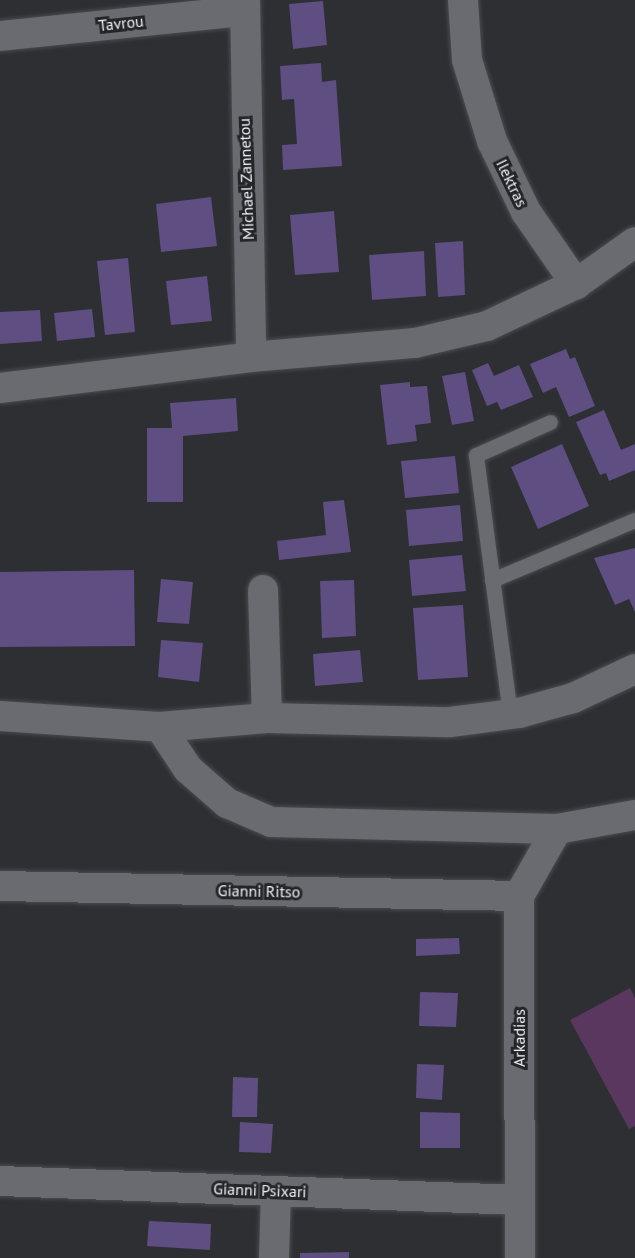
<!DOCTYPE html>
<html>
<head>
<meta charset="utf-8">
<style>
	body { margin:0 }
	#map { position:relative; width:635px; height:1258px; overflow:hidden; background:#2d2f33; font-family:"PT Sans",sans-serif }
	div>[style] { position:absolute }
	.green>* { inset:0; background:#5a375e }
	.building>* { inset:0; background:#5e4e82 }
	.roads { filter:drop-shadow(0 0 2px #4a4b4f) drop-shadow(0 0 2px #4a4b4f) }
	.service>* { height:15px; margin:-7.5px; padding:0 7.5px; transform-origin:7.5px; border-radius:7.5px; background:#696b70 }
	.minor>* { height:30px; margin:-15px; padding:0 15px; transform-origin:15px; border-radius:15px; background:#696b70 }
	span { translate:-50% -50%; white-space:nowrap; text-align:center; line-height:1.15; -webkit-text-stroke:6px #232529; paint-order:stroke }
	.street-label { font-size:16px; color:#f0f1f4 }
</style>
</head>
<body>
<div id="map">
	<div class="green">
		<div style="clip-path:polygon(630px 988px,635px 998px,635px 1126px,629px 1129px,570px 1020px)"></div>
	</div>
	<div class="building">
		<div style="clip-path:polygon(323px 1px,327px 45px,293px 49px,289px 4px)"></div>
		<div style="clip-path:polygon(321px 63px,322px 82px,336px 80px,342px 166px,283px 170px,282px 145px,297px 144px,294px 99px,282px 100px,280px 66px)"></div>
		<div style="clip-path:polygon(211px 197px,217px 246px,161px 252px,156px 204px)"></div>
		<div style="clip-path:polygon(334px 211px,339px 272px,295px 275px,290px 215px)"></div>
		<div style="clip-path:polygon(463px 241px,465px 295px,438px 297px,435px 243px)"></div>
		<div style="clip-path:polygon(424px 251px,426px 296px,372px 300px,369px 255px)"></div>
		<div style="clip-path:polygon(128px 258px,135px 332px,105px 335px,97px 261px)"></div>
		<div style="clip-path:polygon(207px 276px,212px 321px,171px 325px,166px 281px)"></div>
		<div style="clip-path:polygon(92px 309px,95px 337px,57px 341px,54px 313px)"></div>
		<div style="clip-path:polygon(40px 310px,42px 341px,0 344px,0 312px)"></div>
		<div style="clip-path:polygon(566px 349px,570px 359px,575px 357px,595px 406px,569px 417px,556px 387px,543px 393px,530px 364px)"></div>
		<div style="clip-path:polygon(488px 363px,494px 376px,519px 365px,533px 397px,501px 410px,497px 402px,487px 406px,472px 370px)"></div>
		<div style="clip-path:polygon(465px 372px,474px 421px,452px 425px,442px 376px)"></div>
		<div style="clip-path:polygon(410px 382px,410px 387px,427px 386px,431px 423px,415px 425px,417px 441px,387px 445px,380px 385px)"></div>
		<div style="clip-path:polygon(236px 398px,238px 431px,183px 436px,183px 502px,147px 502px,147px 428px,172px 428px,170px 403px)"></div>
		<div style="clip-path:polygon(604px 410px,621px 450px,635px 444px,635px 470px,609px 481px,606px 473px,600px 475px,576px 422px)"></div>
		<div style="clip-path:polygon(562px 444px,589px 506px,538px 529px,511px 467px)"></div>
		<div style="clip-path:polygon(455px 456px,459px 493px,405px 498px,401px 461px)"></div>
		<div style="clip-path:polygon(344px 500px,351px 552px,279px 560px,277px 541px,326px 535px,323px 502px)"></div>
		<div style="clip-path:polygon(460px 505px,463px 541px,409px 546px,406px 510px)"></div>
		<div style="clip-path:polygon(635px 548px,635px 612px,629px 599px,615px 605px,594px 558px)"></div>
		<div style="clip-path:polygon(462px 555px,466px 591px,412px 596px,409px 560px)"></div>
		<div style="clip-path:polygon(134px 570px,135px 646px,0 647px,0 572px)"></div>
		<div style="clip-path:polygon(161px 579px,193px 582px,189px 624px,157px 622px)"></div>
		<div style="clip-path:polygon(354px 580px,356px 636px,322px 638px,320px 581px)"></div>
		<div style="clip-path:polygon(463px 605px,468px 677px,418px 680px,413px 608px)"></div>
		<div style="clip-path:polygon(161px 640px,203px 643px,199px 682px,158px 677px)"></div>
		<div style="clip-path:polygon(360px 650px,363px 682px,315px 686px,313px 654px)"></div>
		<div style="clip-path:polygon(459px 938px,460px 954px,416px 956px,416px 939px)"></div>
		<div style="clip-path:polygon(420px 992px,458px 993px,456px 1027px,419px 1026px)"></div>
		<div style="clip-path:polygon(417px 1064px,444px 1065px,442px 1100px,416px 1098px)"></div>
		<div style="clip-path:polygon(233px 1077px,258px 1078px,257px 1117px,232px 1117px)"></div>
		<div style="clip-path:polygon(420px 1112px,460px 1113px,460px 1148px,420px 1148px)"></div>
		<div style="clip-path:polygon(240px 1122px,273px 1124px,271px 1153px,239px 1152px)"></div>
		<div style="clip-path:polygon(149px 1221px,211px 1224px,210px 1250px,147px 1246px)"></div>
		<div style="clip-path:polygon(349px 1252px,349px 1258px,300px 1258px,300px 1253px)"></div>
	</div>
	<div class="roads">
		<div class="service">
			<div style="left:492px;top:580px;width:155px;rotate:-22.8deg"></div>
			<div style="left:510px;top:714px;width:261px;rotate:-97.5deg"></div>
			<div style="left:476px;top:455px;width:81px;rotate:-24deg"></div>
		</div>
		<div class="minor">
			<div style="left:245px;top:0;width:357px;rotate:89deg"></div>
			<div style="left:463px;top:0;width:60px;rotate:86.2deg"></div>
			<div style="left:467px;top:60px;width:85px;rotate:72.8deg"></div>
			<div style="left:492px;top:141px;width:79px;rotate:64.4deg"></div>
			<div style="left:526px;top:212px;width:88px;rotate:55.2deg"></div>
			<div style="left:0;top:36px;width:243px;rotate:-5.9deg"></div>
			<div style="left:0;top:388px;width:253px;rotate:-7deg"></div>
			<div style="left:251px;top:357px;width:165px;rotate:-4.9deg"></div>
			<div style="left:415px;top:343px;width:74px;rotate:-13.3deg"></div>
			<div style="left:487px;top:326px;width:98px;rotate:-25.3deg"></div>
			<div style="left:576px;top:284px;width:72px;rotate:-35.4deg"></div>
			<div style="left:263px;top:590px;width:128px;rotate:88.2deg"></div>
			<div style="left:0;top:716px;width:160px;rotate:3.9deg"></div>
			<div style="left:160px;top:727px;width:107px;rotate:-4.8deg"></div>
			<div style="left:267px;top:718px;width:183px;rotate:1.3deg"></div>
			<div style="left:450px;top:722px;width:70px;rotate:-7.4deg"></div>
			<div style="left:519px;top:713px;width:56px;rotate:-15.5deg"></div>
			<div style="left:573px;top:698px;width:68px;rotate:-25.1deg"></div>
			<div style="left:160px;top:727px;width:50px;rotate:56.3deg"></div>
			<div style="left:188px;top:769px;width:52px;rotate:41.1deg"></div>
			<div style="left:227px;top:803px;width:48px;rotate:23.4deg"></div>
			<div style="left:271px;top:822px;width:286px;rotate:1.4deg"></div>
			<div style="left:557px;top:829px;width:79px;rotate:-10.2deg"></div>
			<div style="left:0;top:886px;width:519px;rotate:1.1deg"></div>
			<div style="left:0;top:1181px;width:520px;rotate:2.09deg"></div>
			<div style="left:274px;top:1258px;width:67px;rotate:-88.3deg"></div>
			<div style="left:520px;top:1258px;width:362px;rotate:-90.2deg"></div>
			<div style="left:519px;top:896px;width:77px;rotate:-60.4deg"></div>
		</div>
	</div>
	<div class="street-label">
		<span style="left:121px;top:23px;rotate:-6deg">Tavrou</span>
		<span style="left:246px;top:179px;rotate:-92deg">Michael Zannetou</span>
		<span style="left:512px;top:183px;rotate:64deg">Ilektras</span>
		<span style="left:259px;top:891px;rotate:1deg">Gianni Ritso</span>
		<span style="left:519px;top:1038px;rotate:-90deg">Arkadias</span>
		<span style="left:260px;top:1190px;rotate:2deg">Gianni Psixari</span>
	</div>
</div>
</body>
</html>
